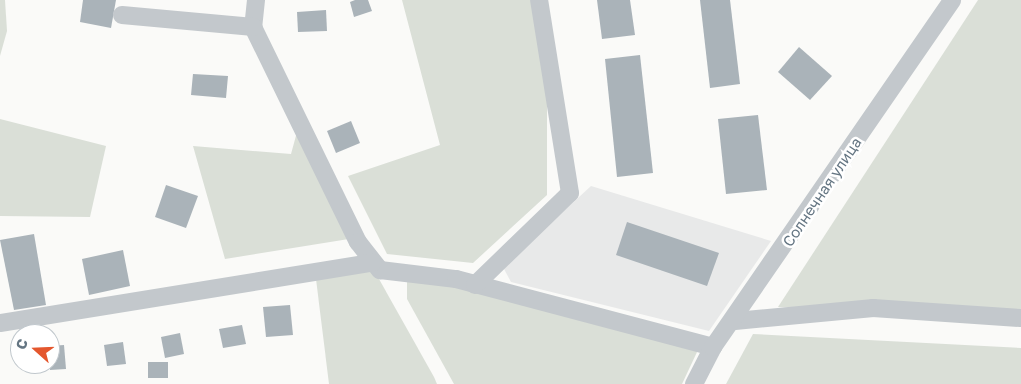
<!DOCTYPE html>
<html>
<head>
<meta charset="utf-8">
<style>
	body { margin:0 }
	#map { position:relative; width:1021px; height:384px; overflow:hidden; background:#fafaf8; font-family:"Golos Text",sans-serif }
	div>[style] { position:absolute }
	.built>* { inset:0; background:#e8e9e9 }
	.green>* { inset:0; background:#dadfd7 }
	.building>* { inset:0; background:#aab3b9 }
	.minor>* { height:18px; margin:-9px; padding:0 9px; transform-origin:9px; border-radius:9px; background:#c3c8cc }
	span { translate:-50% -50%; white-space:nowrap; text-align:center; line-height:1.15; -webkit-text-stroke:5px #fff; paint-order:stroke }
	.street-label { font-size:15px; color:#657683 }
	.north { position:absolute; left:10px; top:324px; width:50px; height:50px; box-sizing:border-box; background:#fff; border:1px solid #c1c8cd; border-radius:50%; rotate:290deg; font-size:14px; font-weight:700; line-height:20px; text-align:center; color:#657683 }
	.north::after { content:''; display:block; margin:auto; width:18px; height:22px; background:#e4572e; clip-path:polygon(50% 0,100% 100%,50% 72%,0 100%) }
</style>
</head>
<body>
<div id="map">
	<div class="built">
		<div style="clip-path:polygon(591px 186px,771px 241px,709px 331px,511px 282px,503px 267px)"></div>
	</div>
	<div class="green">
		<div style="clip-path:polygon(0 0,5px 0,7px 31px,0 56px)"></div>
		<div style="clip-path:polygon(402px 0,533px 0,547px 67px,547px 195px,473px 263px,387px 254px,348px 176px,440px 145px)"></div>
		<div style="clip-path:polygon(978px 0,1021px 0,1021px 320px,778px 307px)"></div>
		<div style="clip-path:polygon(0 119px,106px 146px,90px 217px,0 216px)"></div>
		<div style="clip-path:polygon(297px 132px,355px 238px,225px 259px,193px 146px,291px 154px)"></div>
		<div style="clip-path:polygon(370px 263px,434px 377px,437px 384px,329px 384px,315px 271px)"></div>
		<div style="clip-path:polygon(407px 280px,474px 289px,698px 350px,682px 384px,454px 384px,407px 299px)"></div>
		<div style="clip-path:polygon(753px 334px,1021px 348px,1021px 384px,726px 384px)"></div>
	</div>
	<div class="building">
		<div style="clip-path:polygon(83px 0,116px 0,111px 28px,80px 22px)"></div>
		<div style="clip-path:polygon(355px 0,368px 0,372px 11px,354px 17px,350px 2px)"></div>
		<div style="clip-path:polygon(597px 0,630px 0,635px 35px,602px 39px)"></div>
		<div style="clip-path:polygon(700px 0,730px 0,740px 84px,710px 88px)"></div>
		<div style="clip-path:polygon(326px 10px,327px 31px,298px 32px,297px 12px)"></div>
		<div style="clip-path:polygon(799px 47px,832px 76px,810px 100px,778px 72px)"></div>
		<div style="clip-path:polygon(640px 55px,653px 173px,617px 177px,605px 59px)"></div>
		<div style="clip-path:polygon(193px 74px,228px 76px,226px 98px,191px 95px)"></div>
		<div style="clip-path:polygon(758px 115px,767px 190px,726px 194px,718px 119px)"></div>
		<div style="clip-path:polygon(351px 121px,360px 143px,336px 153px,327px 131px)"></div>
		<div style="clip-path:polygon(166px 185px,198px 196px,186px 228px,155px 217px)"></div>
		<div style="clip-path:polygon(627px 222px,719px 253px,707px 286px,616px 255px)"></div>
		<div style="clip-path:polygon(34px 234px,46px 305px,14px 310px,0 240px)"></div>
		<div style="clip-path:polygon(123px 250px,130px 286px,89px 295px,82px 259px)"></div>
		<div style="clip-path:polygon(290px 305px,293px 335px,266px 337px,263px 307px)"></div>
		<div style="clip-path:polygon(242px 325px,246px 344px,223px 348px,219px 329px)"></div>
		<div style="clip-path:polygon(180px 333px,184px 354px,165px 358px,161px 337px)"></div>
		<div style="clip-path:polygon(123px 342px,126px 364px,107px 366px,104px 345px)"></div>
		<div style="clip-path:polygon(64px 345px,66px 369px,50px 370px,50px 346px)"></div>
		<div style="clip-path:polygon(148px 362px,168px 362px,168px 378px,148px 378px)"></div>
	</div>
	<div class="minor">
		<div style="left:256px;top:0;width:27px;rotate:96deg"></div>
		<div style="left:253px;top:27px;width:239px;rotate:64deg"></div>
		<div style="left:358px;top:242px;width:36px;rotate:52deg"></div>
		<div style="left:380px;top:270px;width:77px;rotate:6.8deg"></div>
		<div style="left:456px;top:279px;width:266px;rotate:14.8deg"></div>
		<div style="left:122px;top:15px;width:132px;rotate:5.2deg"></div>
		<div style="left:475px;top:285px;width:132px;rotate:-44.1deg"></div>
		<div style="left:570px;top:193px;width:195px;rotate:-99.1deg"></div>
		<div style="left:735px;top:321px;width:139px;rotate:-5.4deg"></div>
		<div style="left:873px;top:308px;width:148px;rotate:3.9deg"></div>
		<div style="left:0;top:323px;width:377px;rotate:-9.2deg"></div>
		<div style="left:694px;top:384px;width:42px;rotate:-62.8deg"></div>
		<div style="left:713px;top:347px;width:421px;rotate:-55.4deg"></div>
	</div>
	<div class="street-label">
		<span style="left:822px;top:192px;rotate:-56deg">Солнечная улица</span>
	</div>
	<div class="north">С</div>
</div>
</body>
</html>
